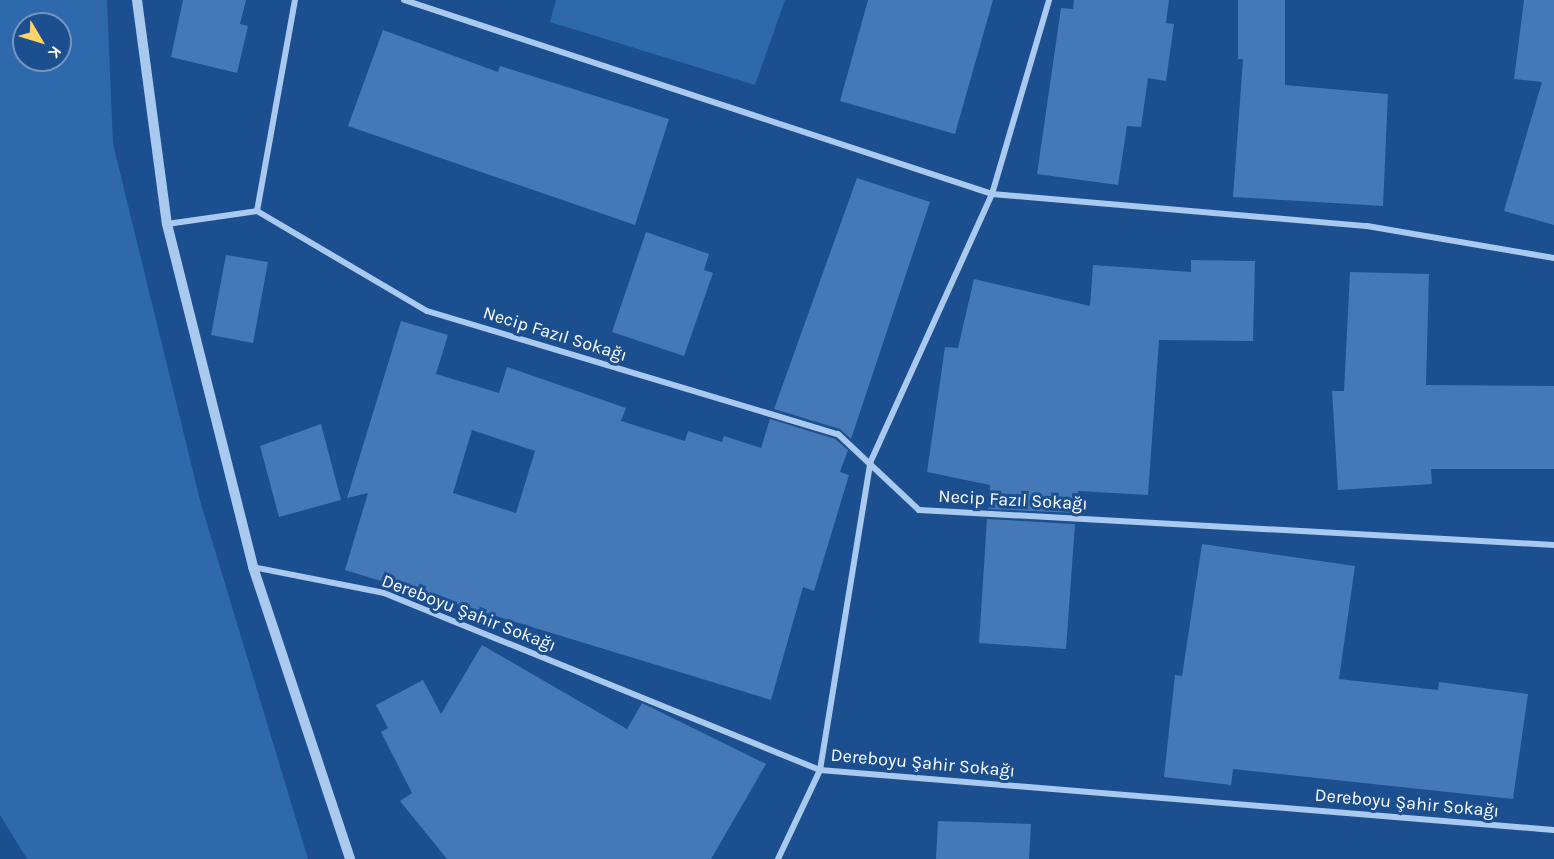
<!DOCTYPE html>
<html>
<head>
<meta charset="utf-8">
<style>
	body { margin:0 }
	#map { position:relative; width:1554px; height:859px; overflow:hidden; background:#1b4f8f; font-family:Karla,sans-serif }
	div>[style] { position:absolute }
	.green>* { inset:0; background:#2e69ad }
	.building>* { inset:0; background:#4478b7 }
	.minor>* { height:6px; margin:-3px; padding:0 3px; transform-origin:3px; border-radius:3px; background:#a9c9ee }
	.tertiary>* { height:10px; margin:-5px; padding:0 5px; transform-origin:5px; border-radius:5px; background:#a9c9ee }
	span { translate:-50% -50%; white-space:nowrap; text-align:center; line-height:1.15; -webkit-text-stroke:6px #1b4f8f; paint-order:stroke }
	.street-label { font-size:18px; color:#fff }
	.north { position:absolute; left:12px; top:12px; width:60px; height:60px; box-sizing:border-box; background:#1b4f8f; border:2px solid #7695bc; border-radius:50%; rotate:128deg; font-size:16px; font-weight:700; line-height:24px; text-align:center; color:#fff }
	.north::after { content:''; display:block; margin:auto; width:21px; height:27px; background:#ffd166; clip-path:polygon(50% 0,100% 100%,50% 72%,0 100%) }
</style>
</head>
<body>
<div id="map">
	<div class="green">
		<div style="clip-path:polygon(evenodd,0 0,107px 0,113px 144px,201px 504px,308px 859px,27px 859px,0 815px,0 0,24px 24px,60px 24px,60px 60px,24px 60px,24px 24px)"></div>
		<div style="clip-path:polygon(556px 0,785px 0,755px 85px,550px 22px)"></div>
	</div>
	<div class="building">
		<div style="clip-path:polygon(183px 0,246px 0,240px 24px,248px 26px,237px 73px,171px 57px)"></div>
		<div style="clip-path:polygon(868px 0,993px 0,955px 134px,840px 101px)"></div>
		<div style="clip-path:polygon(1074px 0,1169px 0,1166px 23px,1174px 24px,1166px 81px,1148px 78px,1141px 127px,1127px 126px,1118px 185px,1037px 174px,1061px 8px,1073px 9px)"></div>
		<div style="clip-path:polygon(1238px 0,1285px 0,1285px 85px,1388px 94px,1383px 206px,1233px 197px,1243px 59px,1238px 59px)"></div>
		<div style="clip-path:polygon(1524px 0,1554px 0,1554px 225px,1504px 211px,1542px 82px,1514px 79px)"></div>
		<div style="clip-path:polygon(383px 30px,498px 72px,500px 66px,669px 119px,635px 225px,348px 126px)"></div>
		<div style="clip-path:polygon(857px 178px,930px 202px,851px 439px,840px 429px,774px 409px)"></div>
		<div style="clip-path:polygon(646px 232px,709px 254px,704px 270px,713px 273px,684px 356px,612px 332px)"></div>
		<div style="clip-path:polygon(226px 255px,268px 262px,253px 343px,211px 335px)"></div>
		<div style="clip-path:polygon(1191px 260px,1255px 261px,1253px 341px,1159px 340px,1148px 495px,1078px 491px,1076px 513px,988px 509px,990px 485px,927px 472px,945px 347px,958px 348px,974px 279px,1090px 306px,1093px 265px,1191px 272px)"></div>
		<div style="clip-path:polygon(1350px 272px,1429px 274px,1426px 385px,1554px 386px,1554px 469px,1431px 469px,1432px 484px,1338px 490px,1332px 391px,1344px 391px)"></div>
		<div style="clip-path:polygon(evenodd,401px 321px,448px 335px,436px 374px,499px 393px,507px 367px,626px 408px,621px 421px,685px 441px,688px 431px,722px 442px,724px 436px,761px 448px,770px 419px,835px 439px,848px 450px,840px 472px,849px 475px,814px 591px,803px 587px,771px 700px,345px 570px,368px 493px,347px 498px,401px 321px,472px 430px,535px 451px,516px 513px,453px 493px,472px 430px)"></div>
		<div style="clip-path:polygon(321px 424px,341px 500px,279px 517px,260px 446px)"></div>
		<div style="clip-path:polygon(987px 519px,1075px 524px,1066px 649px,979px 643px)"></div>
		<div style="clip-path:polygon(1202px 544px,1355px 566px,1339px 679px,1438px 690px,1439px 682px,1528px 694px,1513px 799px,1233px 769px,1231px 785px,1164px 777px,1175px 675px,1182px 676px)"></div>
		<div style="clip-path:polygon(482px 645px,627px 729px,642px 703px,766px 764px,711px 859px,447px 859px,400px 801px,412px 793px,381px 732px,388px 728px,376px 705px,423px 680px,441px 714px)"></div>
		<div style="clip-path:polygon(938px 821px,1031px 824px,1029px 859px,936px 859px)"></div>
	</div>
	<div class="minor">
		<div style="left:404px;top:0;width:619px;rotate:18.26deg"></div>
		<div style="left:992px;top:194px;width:376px;rotate:4.9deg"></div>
		<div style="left:1367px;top:226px;width:190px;rotate:9.7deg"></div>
		<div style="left:257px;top:211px;width:214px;rotate:-79.8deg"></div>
		<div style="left:167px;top:224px;width:91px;rotate:-8.2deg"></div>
		<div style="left:257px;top:211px;width:197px;rotate:30.5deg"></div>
		<div style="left:427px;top:311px;width:429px;rotate:16.7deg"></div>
		<div style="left:838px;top:434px;width:111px;rotate:43.2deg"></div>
		<div style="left:919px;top:510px;width:636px;rotate:3.15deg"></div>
		<div style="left:253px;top:567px;width:134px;rotate:11.2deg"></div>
		<div style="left:384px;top:593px;width:471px;rotate:22.1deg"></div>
		<div style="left:820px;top:770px;width:736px;rotate:4.67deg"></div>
		<div style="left:778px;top:859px;width:98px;rotate:-64.7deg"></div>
		<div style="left:820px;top:770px;width:311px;rotate:-80.7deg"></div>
		<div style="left:870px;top:463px;width:295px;rotate:-65.6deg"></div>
		<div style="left:992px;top:194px;width:202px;rotate:-73.6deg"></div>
	</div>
	<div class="tertiary">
		<div style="left:137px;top:0;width:226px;rotate:82.4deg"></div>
		<div style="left:167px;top:224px;width:354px;rotate:75.9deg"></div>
		<div style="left:253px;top:567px;width:308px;rotate:71.6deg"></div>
	</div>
	<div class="street-label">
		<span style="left:555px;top:334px;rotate:17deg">Necip Fazıl Sokağı</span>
		<span style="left:1013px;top:500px;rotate:3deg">Necip Fazıl Sokağı</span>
		<span style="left:469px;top:613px;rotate:21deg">Dereboyu Şahir Sokağı</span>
		<span style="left:923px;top:763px;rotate:5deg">Dereboyu Şahir Sokağı</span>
		<span style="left:1407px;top:803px;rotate:5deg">Dereboyu Şahir Sokağı</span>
	</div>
	<div class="north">K</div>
</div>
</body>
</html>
